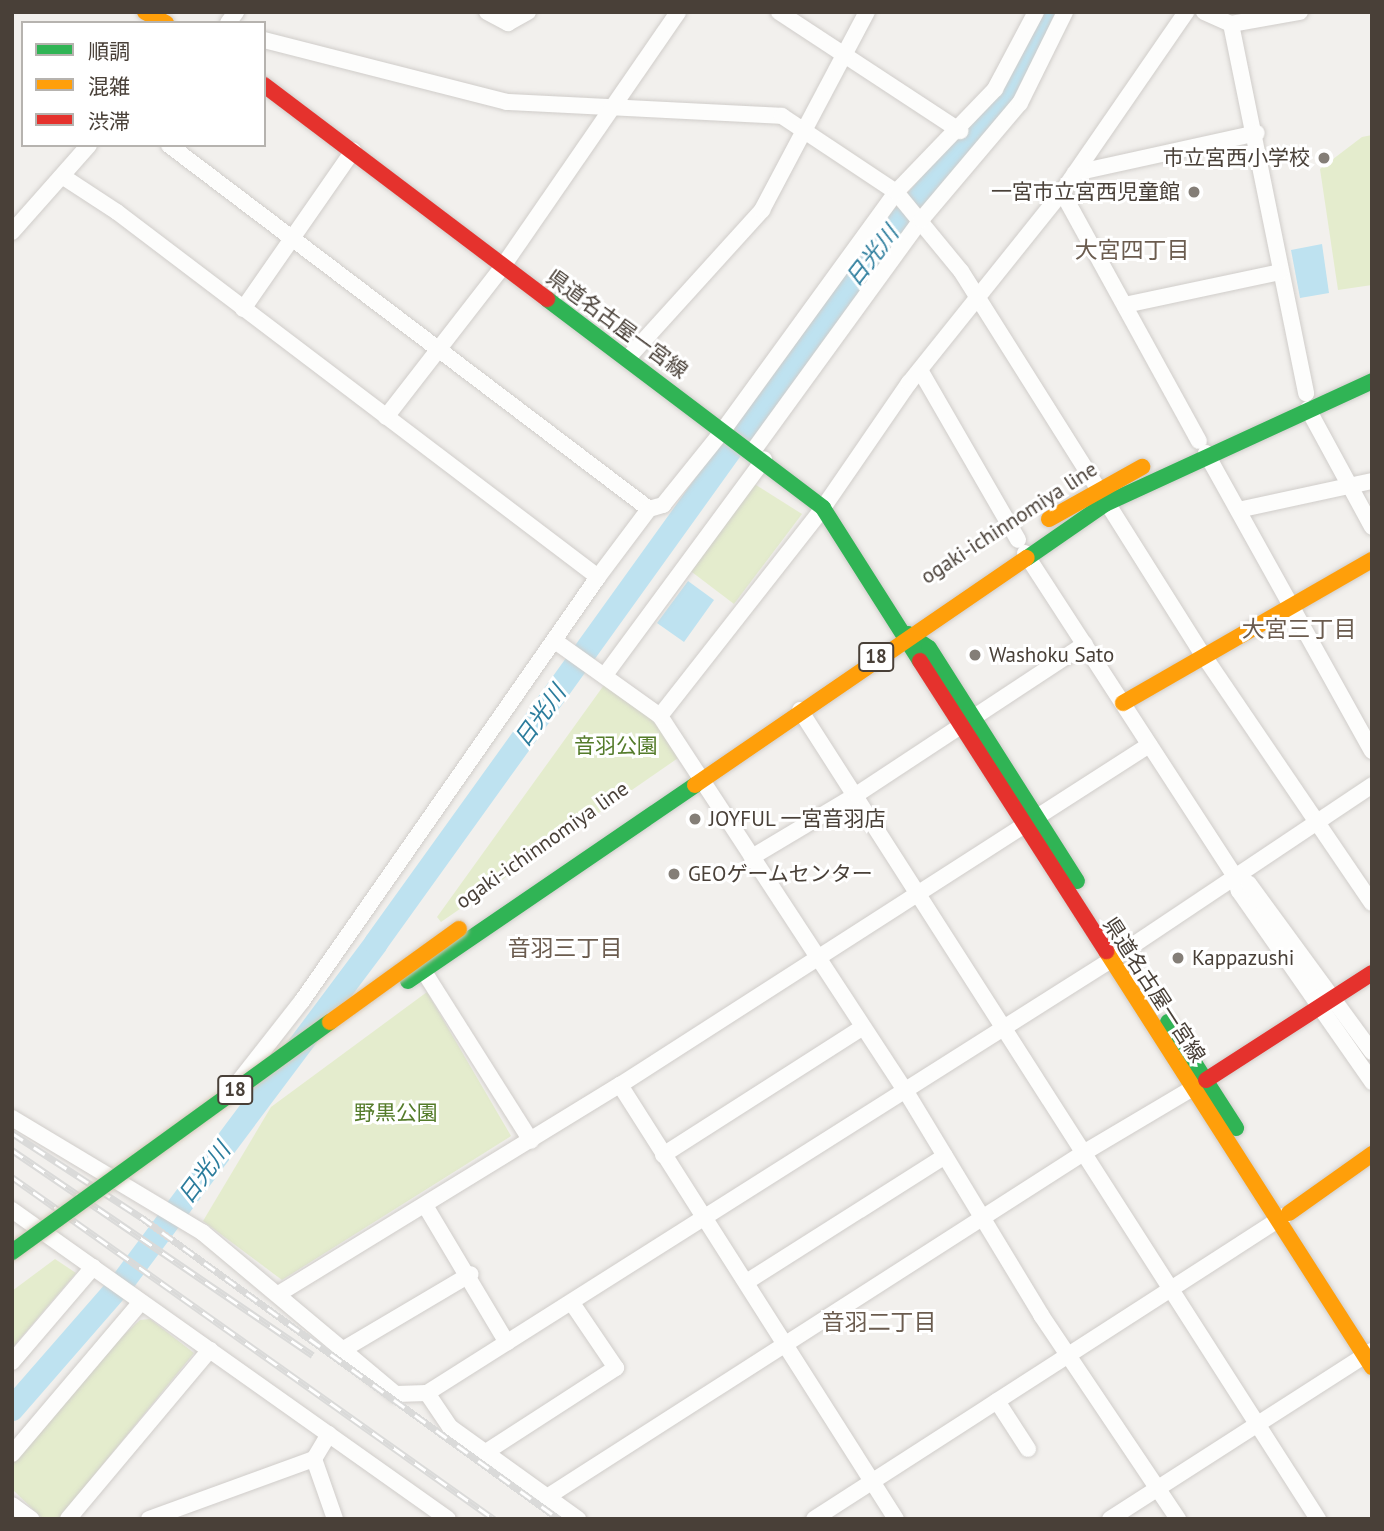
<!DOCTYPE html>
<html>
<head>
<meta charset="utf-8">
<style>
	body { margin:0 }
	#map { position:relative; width:1384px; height:1531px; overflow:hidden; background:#f2f0ed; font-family:"PT Sans","Noto Sans JP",sans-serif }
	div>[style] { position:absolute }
	.green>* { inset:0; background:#e4eccd }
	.water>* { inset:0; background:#bee2f0 }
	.river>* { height:24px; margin:-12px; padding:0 12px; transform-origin:12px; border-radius:12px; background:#bee2f0 }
	.roads { filter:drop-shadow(0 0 2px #d0cdca) drop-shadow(0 0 2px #d0cdca) }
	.street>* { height:16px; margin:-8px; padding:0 8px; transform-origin:8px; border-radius:8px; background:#fdfdfc }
	.fast>* { height:16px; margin:-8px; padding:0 8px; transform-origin:8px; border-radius:8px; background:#30b455 }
	.slow>* { height:16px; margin:-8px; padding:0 8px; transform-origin:8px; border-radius:8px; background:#ff9f0a }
	.jam>* { height:16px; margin:-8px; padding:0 8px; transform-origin:8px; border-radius:8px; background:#e5322d }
	.rail>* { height:7px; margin-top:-3.5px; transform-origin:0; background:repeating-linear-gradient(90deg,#fff 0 13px,#dadad9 0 26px); box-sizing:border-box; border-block:2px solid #dadad9 }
	.bridges { filter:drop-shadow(0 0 2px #d4c9ba) drop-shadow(0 0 2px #d4c9ba) }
	.fast-bridge>* { height:16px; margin:-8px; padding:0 8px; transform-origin:8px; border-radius:8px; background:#30b455 }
	.slow-bridge>* { height:16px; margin:-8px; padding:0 8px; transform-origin:8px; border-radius:8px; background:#ff9f0a }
	.dots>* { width:19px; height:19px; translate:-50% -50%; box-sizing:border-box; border:4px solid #fff; border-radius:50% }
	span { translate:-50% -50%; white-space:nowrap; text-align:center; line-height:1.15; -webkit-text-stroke:6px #fff; paint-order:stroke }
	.shield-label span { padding:2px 5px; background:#fff; border:2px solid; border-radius:5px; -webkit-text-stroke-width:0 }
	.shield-label { font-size:19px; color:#494038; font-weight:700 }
	.poi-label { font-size:21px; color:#494038 }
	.right { translate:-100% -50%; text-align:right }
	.left { translate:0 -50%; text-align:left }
	.street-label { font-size:21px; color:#494038 }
	.park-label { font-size:21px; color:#547b2a }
	.neighbourhood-label { font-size:23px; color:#6b5c4f }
	.water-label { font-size:23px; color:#2b7c9c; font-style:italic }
	.frame { position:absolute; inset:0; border:14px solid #494038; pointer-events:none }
	.legend { position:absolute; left:21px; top:21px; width:245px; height:126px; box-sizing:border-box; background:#fff; border:2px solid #b6b3af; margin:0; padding:9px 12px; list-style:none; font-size:21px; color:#494038 }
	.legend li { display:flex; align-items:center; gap:14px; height:35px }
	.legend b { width:35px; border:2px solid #b6b3af }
</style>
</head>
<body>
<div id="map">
	<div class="green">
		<div style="clip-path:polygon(1372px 135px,1372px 285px,1338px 290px,1320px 169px,1362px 137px)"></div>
		<div style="clip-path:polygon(748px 480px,802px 514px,734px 604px,684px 566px)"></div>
		<div style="clip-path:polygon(604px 685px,655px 721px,681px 756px,441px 922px,437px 917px)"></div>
		<div style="clip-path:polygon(427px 992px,511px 1136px,282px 1280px,203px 1221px,271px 1107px)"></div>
		<div style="clip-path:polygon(55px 1259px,76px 1273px,12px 1348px,12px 1291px)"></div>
		<div style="clip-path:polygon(150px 1319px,194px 1353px,58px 1519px,43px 1519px,12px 1489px,12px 1464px,115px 1343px,140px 1320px)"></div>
	</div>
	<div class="water">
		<div style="clip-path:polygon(1322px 244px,1329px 293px,1300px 298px,1291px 250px)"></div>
		<div style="clip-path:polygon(688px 581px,714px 600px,684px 642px,657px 623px)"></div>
	</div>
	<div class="river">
		<div style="left:12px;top:1409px;width:167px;rotate:-48.9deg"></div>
		<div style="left:122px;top:1283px;width:424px;rotate:-53.2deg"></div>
		<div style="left:376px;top:943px;width:845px;rotate:-54.3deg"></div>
		<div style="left:869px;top:257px;width:230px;rotate:-49.6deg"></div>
		<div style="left:1018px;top:82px;width:77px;rotate:-64.8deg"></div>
	</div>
	<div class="roads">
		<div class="street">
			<div style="left:487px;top:12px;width:24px;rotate:28deg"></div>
			<div style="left:508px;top:23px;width:23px;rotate:-29deg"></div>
			<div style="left:779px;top:12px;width:217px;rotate:33.3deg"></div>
			<div style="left:1204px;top:12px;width:30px;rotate:24deg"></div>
			<div style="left:1231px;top:24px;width:70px;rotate:-9.9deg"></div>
			<div style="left:228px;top:23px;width:14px;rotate:-54deg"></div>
			<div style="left:1231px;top:24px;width:377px;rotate:78.5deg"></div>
			<div style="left:264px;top:40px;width:251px;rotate:14.3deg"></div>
			<div style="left:507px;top:102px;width:275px;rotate:2.9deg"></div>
			<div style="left:782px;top:116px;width:137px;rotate:33.7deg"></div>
			<div style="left:896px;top:192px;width:102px;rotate:50.6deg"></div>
			<div style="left:961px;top:271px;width:452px;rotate:57.8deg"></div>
			<div style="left:1202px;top:653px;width:302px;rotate:55.8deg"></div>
			<div style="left:169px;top:145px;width:602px;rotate:37.17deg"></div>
			<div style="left:1075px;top:173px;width:186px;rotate:-12.4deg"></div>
			<div style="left:62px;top:176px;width:66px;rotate:33.2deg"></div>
			<div style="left:117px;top:212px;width:604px;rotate:37.19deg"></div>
			<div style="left:1062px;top:192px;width:284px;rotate:61.2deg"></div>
			<div style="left:12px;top:232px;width:116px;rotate:-48.5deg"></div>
			<div style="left:1125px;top:305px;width:158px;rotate:-12deg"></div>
			<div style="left:243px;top:309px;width:193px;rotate:-55.2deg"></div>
			<div style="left:628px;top:358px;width:200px;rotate:-47.8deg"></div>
			<div style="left:762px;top:210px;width:224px;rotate:-62.1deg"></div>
			<div style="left:920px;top:370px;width:196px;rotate:60deg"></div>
			<div style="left:1308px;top:409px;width:134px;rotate:61.5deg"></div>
			<div style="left:386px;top:417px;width:191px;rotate:-52.2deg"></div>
			<div style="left:503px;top:266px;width:308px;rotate:-55.4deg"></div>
			<div style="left:753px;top:451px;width:286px;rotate:-54deg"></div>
			<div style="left:921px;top:220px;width:153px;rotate:-49.8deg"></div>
			<div style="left:1020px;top:103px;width:102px;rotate:-63.7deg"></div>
			<div style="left:1206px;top:453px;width:341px;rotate:60.9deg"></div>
			<div style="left:1238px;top:510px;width:137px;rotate:-12.2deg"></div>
			<div style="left:1025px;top:553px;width:384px;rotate:57deg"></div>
			<div style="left:1234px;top:875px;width:17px;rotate:73deg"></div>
			<div style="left:1239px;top:891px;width:233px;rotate:55.1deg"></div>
			<div style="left:555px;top:641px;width:129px;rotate:35.5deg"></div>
			<div style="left:660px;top:716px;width:447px;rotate:56.8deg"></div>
			<div style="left:905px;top:1090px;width:263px;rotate:58.8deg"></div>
			<div style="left:1041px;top:1315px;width:246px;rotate:56.1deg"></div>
			<div style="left:605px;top:675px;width:268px;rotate:-53.6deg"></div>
			<div style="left:800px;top:710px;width:961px;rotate:57.37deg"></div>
			<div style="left:660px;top:716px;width:264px;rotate:-51.9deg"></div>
			<div style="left:823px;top:508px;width:152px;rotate:-55.5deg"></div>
			<div style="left:909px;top:383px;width:245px;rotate:-51.3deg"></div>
			<div style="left:1062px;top:192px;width:219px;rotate:-55.4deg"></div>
			<div style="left:752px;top:857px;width:121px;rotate:-30.8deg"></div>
			<div style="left:856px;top:795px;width:274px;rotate:-33.4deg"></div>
			<div style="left:1234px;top:875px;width:17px;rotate:31deg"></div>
			<div style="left:1249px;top:884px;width:208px;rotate:53.8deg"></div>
			<div style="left:423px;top:970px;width:202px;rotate:57.7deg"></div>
			<div style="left:240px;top:1080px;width:100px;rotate:-51.9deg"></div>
			<div style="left:302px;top:1001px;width:517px;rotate:-55.08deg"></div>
			<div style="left:598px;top:577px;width:85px;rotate:-53.1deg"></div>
			<div style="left:649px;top:509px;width:15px;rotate:-16deg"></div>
			<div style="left:663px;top:505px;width:97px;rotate:-51.2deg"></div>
			<div style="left:724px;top:429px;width:293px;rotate:-54deg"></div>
			<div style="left:896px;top:192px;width:143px;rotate:-46.1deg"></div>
			<div style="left:995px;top:89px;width:87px;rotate:-62deg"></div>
			<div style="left:620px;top:1085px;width:514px;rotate:57.55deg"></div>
			<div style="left:12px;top:1118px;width:222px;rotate:31deg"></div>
			<div style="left:202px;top:1232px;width:253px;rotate:39.9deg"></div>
			<div style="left:396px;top:1394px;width:31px;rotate:-2deg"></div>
			<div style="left:427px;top:1393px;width:41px;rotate:55.9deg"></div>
			<div style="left:450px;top:1427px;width:158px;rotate:35.7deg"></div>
			<div style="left:663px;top:1155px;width:237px;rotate:-32.6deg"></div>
			<div style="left:426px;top:1207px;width:158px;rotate:59.2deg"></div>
			<div style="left:12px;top:1210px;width:534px;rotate:35.33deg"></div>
			<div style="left:748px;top:1281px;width:233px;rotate:-32.4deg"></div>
			<div style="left:280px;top:1293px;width:399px;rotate:-31.5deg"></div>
			<div style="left:620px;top:1085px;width:629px;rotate:-32.73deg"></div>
			<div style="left:344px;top:1349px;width:147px;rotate:-30.6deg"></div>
			<div style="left:12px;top:1362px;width:125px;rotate:-49.5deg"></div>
			<div style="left:427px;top:1393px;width:810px;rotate:-32.34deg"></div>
			<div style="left:1111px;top:960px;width:314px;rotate:-33.8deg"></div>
			<div style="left:997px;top:1401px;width:57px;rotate:57.1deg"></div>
			<div style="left:486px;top:1452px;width:155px;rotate:-32.9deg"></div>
			<div style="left:616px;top:1368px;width:78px;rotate:-124.1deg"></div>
			<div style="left:12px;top:1454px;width:199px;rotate:-49.7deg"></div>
			<div style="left:314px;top:1459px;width:64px;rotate:70.7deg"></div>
			<div style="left:547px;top:1497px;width:639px;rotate:-32.67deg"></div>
			<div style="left:1085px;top:1152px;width:135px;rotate:-30.7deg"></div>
			<div style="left:12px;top:1505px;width:24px;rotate:36deg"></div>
			<div style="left:68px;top:1519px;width:221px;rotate:-50deg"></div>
			<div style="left:149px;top:1519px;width:176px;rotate:-20deg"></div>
			<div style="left:314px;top:1459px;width:29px;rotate:-59deg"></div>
			<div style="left:814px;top:1519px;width:559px;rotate:-32.81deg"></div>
			<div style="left:1110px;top:1519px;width:311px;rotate:-32.7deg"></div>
		</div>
		<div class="fast">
			<div style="left:547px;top:299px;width:346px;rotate:37.1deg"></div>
			<div style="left:823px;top:508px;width:181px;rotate:57.6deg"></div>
			<div style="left:1027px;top:558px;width:95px;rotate:-34.7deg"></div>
			<div style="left:1105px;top:504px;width:294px;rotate:-24.7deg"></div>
			<div style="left:908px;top:634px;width:25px;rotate:34deg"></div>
			<div style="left:929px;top:648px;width:276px;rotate:57.6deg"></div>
			<div style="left:408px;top:981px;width:348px;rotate:-34.3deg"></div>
			<div style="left:1168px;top:1022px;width:126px;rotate:57.3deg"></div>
		</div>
		<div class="slow">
			<div style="left:145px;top:12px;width:24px;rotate:28deg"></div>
			<div style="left:1049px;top:519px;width:107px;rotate:-29.2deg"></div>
			<div style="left:1123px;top:703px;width:287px;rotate:-29.9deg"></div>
			<div style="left:695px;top:785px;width:402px;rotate:-34.4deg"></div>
			<div style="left:1106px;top:951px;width:494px;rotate:57.4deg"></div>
			<div style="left:1289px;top:1213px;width:102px;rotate:-35.4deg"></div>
		</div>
		<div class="jam">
			<div style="left:264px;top:85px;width:355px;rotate:37.1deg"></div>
			<div style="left:920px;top:661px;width:345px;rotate:57.3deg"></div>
			<div style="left:1206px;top:1080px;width:197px;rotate:-32.8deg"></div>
		</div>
	</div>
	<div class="rail">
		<div style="left:12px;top:1133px;width:154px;rotate:33.1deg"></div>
		<div style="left:141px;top:1217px;width:516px;rotate:35.85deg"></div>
		<div style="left:12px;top:1150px;width:364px;rotate:34.3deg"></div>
		<div style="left:12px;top:1177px;width:591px;rotate:35.36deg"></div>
	</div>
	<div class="bridges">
		<div class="fast-bridge">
			<div style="left:12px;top:1252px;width:392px;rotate:-35.9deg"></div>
		</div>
		<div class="slow-bridge">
			<div style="left:330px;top:1022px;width:159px;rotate:-35.8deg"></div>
		</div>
	</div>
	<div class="dots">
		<div style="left:1324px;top:158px;background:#847e77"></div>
		<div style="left:1194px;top:192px;background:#847e77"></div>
		<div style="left:975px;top:655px;background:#847e77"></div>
		<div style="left:695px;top:819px;background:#847e77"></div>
		<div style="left:674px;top:874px;background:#847e77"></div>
		<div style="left:1178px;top:958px;background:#847e77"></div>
	</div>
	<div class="shield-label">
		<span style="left:876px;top:657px">18</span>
		<span style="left:235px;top:1090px">18</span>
	</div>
	<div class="poi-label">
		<span class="right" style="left:1310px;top:158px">市立宮西小学校</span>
		<span class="right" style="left:1180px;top:192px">一宮市立宮西児童館</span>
		<span class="left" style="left:989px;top:655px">Washoku Sato</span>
		<span class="left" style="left:709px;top:819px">JOYFUL 一宮音羽店</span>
		<span class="left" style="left:688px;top:874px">GEOゲームセンター</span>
		<span class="left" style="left:1192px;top:958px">Kappazushi</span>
	</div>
	<div class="street-label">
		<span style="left:617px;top:324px;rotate:36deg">県道名古屋一宮線</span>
		<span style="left:1009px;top:523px;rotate:-33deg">ogaki-ichinnomiya line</span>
		<span style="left:542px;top:845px;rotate:-35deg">ogaki-ichinnomiya line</span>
		<span style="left:1154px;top:990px;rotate:57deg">県道名古屋一宮線</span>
	</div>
	<div class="park-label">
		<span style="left:616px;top:746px">音羽公園</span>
		<span style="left:396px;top:1113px">野黒公園</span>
	</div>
	<div class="neighbourhood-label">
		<span style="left:1132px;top:250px">大宮四丁目</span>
		<span style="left:1299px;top:629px">大宮三丁目</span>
		<span style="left:565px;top:948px">音羽三丁目</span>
		<span style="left:879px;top:1322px">音羽二丁目</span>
	</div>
	<div class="water-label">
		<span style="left:872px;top:256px;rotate:-52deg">日光川</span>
		<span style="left:540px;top:716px;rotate:-54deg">日光川</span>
		<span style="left:204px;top:1173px;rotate:-53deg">日光川</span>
	</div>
	<div class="frame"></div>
	<ul class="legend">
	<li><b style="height:9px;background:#30b455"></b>順調</li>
	<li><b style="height:9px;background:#ff9f0a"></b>混雑</li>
	<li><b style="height:9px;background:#e5322d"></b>渋滞</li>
	</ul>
</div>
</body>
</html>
